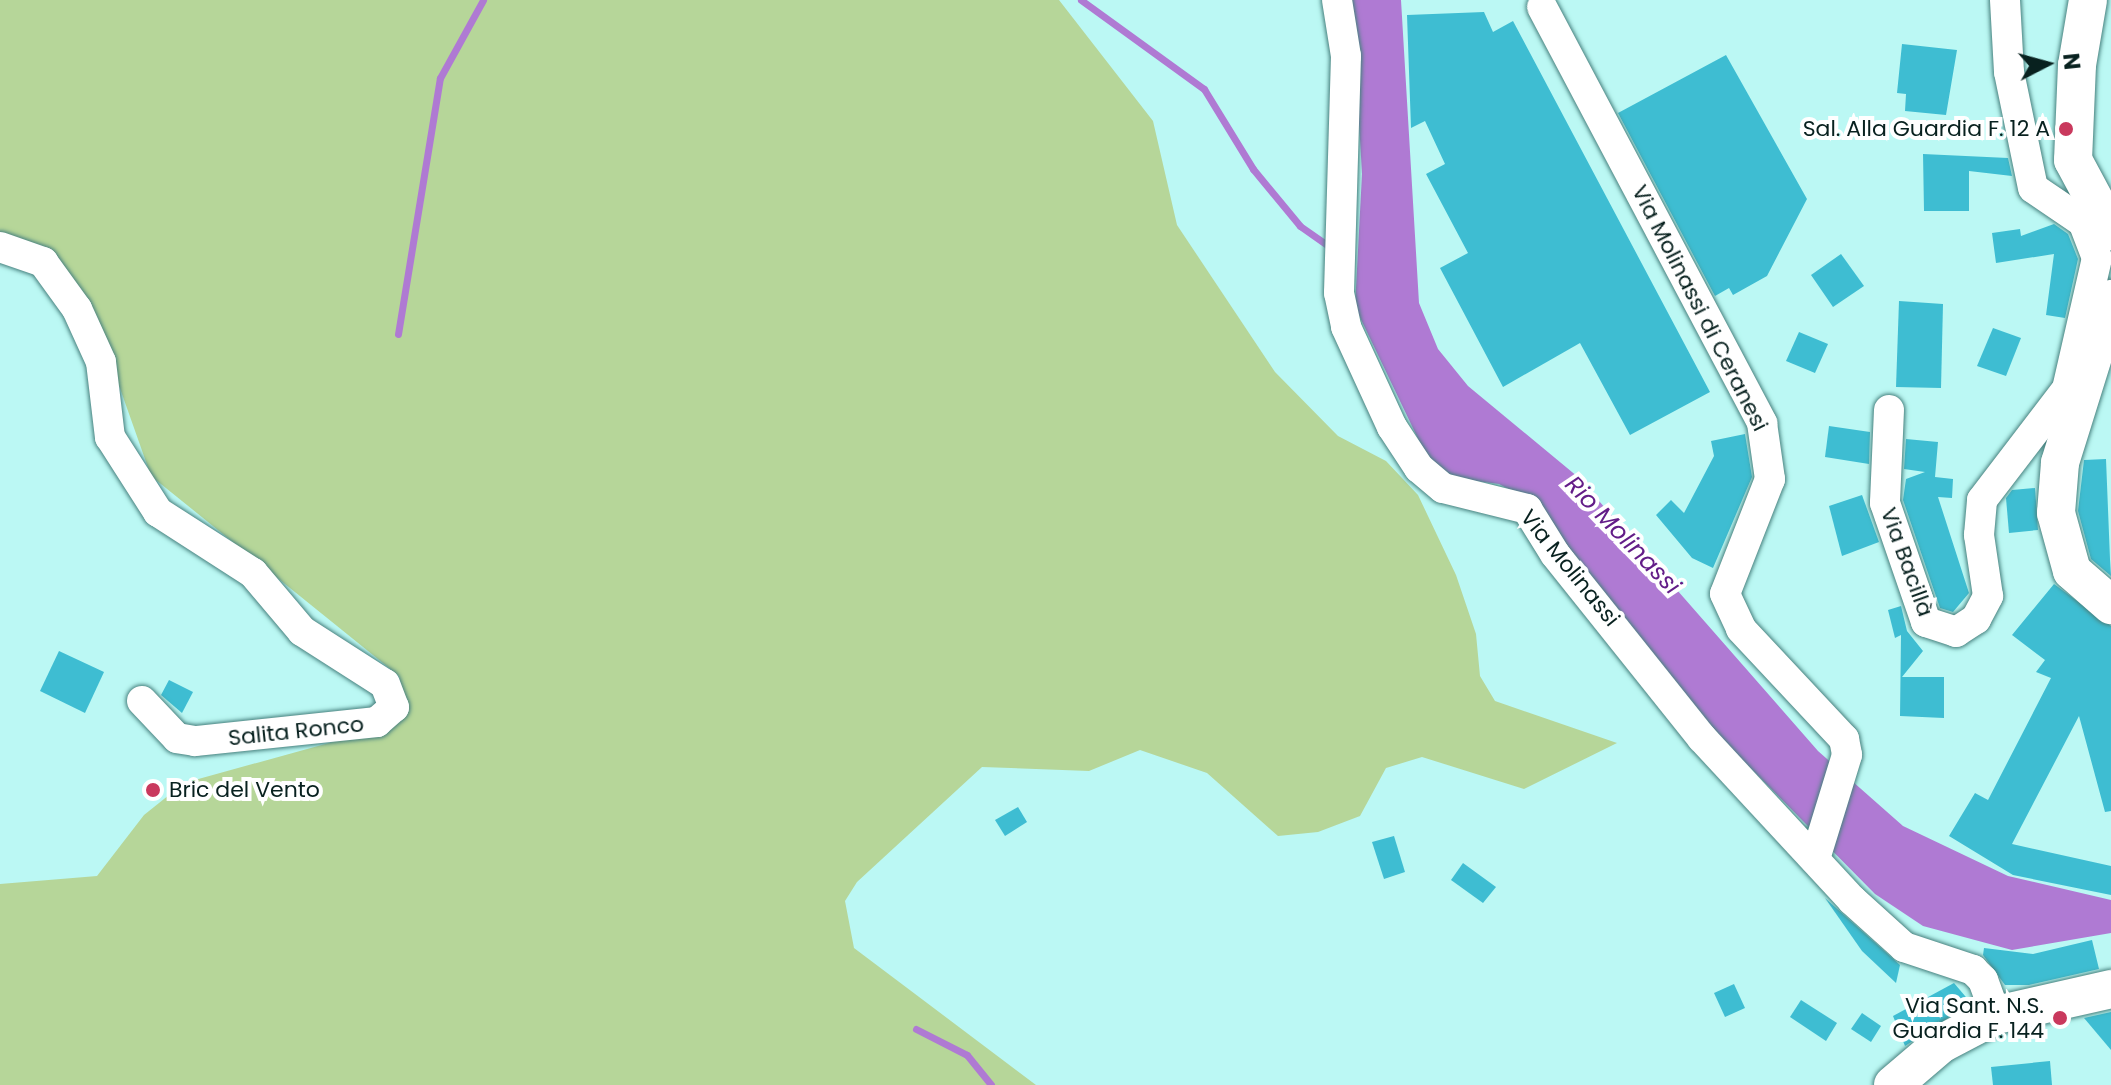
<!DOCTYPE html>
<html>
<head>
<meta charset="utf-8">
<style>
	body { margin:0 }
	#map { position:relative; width:2111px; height:1085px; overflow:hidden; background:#bbf8f4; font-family:Poppins,sans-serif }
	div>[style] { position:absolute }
	.green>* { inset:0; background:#b6d699 }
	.water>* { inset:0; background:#af7ad3 }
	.stream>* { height:7px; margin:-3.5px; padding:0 3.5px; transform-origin:3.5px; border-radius:3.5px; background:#af7ad3 }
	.building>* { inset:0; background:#3ebdd2 }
	.roads { filter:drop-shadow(0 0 2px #47817e) drop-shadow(0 0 2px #47817e) }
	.minor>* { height:30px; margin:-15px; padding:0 15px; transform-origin:15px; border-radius:15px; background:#fff }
	.major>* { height:38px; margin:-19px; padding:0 19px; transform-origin:19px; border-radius:19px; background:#fff }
	.dots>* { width:22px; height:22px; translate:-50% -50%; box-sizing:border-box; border:4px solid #fff; border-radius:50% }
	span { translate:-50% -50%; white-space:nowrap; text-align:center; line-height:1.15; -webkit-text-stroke:8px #fff; paint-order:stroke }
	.poi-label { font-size:22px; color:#08211f }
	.right { translate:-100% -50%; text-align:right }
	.left { translate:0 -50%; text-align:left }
	.street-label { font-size:22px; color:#08211f }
	.water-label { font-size:24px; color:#631d88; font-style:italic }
	.north { position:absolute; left:2007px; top:24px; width:80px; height:80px; -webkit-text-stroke:6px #fff; paint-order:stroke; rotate:84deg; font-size:22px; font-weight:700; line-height:32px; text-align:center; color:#08211f }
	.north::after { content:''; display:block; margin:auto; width:28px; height:36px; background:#08211f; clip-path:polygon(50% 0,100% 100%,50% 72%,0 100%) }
</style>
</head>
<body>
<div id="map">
	<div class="green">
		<div style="clip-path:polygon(0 0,1059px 0,1153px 121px,1177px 225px,1275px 372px,1338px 436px,1386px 461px,1418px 495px,1456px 575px,1476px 634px,1480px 676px,1495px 701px,1617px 743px,1524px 789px,1422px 757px,1386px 768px,1360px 816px,1318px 832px,1278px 836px,1207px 773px,1140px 750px,1089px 771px,982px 767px,857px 882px,845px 901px,854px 948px,1036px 1085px,0 1085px,0 884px,97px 876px,144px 815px,184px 783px,390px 726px,406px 704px,399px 676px,151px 476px,93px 312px,36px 245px,0 235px)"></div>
	</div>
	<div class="water">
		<div style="clip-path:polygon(1352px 0,1401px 0,1419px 303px,1438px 349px,1468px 386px,1578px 477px,1818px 751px,1903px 826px,2008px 876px,2111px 900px,2111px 933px,2012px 950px,1923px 926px,1875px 894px,1710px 727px,1533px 502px,1499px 484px,1445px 477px,1422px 447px,1355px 307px,1362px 174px)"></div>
	</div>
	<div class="stream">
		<div style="left:1081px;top:0;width:152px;rotate:35.9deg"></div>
		<div style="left:1204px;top:89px;width:94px;rotate:58.5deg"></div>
		<div style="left:1253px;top:169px;width:74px;rotate:50.5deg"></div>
		<div style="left:1300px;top:226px;width:39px;rotate:35deg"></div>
		<div style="left:398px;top:334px;width:259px;rotate:-80.7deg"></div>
		<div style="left:440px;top:78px;width:89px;rotate:-61.1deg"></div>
		<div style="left:916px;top:1029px;width:57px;rotate:27deg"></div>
		<div style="left:967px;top:1055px;width:38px;rotate:51deg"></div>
	</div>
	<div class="building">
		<div style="clip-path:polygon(1484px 12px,1493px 32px,1513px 21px,1710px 392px,1630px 435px,1580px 343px,1503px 387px,1440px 268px,1468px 253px,1426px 174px,1445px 164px,1425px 121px,1411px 128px,1407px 15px)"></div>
		<div style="clip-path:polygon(1902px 44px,1957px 50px,1946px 115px,1905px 111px,1906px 94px,1897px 93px)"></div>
		<div style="clip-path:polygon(1726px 55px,1807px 199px,1767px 276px,1733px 295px,1729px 288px,1715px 296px,1618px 113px)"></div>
		<div style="clip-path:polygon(1923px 154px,2008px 158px,2012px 176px,1969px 171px,1969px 211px,1924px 211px)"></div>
		<div style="clip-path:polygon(2054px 224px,2068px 234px,2078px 259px,2065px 318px,2046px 315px,2054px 254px,1996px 263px,1992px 233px,2020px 229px,2021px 236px)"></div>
		<div style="clip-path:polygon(1841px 254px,1864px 286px,1833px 307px,1811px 275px)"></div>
		<div style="clip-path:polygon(1899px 301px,1943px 304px,1941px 388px,1896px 387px)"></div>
		<div style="clip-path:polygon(1993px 328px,2021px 338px,2006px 376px,1977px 366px)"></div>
		<div style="clip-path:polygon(1799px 332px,1828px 344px,1815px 373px,1786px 361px)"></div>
		<div style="clip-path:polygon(1829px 426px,1870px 432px,1869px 464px,1825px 457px)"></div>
		<div style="clip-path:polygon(1745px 434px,1752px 477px,1713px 568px,1692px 558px,1656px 515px,1671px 500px,1684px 513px,1714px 456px,1711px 441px)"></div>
		<div style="clip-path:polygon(1906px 439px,1938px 442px,1935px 477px,1953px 479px,1952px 498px,1938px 497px,1969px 593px,1953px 612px,1940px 608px,1903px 500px,1906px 479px,1925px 472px,1904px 469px)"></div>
		<div style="clip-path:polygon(2106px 459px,2110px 559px,2111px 576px,2091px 559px,2078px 511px,2084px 460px)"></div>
		<div style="clip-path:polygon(2035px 488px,2038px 530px,2009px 533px,2006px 498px,2012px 490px)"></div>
		<div style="clip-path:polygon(1862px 495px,1879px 542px,1842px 556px,1829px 506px)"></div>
		<div style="clip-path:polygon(2054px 584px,2111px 626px,2111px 811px,2105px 812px,2079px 716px,2012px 844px,2111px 866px,2111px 895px,2013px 875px,1949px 836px,1975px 793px,1988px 800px,2051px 678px,2036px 672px,2045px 660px,2012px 635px)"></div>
		<div style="clip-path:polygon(1901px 606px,1907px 631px,1923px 651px,1902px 677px,1944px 677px,1944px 718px,1900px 716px,1901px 635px,1895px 638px,1888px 610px)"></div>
		<div style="clip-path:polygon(59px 651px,104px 672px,85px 713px,40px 691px)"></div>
		<div style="clip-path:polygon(169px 680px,193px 692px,182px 713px,161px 695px)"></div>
		<div style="clip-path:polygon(1018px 807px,1027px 822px,1005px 836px,995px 820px)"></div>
		<div style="clip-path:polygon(1394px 836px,1405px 872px,1384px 879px,1372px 842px)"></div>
		<div style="clip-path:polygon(1463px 863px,1496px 887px,1483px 903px,1451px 880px)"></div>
		<div style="clip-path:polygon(1825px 898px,1900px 965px,1896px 983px,1862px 951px)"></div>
		<div style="clip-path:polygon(2092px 940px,2099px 969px,2029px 985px,2005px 985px,1983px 955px,1984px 948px,2033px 954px)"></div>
		<div style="clip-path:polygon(1954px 983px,1971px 1003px,1905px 1046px,1893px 1016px)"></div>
		<div style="clip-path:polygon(1734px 984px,1745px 1008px,1725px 1017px,1714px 993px)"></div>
		<div style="clip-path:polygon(1801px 1000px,1837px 1023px,1826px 1041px,1790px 1017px)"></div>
		<div style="clip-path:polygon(2111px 1012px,2111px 1050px,2084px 1018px)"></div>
		<div style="clip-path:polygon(1862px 1013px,1881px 1026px,1871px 1042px,1851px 1029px)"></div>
		<div style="clip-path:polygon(2050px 1061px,2052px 1085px,1993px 1085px,1991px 1067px)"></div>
	</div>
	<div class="roads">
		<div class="minor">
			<div style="left:1337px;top:0;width:57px;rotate:80.9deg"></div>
			<div style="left:1346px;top:56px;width:237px;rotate:91.7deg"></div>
			<div style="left:1339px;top:293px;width:35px;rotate:78deg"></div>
			<div style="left:1346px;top:327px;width:110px;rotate:65.3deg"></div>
			<div style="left:1392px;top:427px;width:49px;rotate:56.6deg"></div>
			<div style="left:1419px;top:468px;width:31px;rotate:40deg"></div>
			<div style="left:1443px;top:488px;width:87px;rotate:14deg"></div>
			<div style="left:1527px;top:509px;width:53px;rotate:58.1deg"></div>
			<div style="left:1555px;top:554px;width:236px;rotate:51.4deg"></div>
			<div style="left:1702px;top:738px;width:221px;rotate:47.2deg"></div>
			<div style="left:1852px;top:900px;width:70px;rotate:42.1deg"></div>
			<div style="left:1904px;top:947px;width:73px;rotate:18.4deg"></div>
			<div style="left:1973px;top:970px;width:14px;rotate:45deg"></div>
			<div style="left:1983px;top:980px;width:37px;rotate:70deg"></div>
			<div style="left:1542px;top:7px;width:471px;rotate:62.1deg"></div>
			<div style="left:1762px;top:423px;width:57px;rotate:81.9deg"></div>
			<div style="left:1770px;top:479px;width:123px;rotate:111.4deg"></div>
			<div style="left:1725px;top:594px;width:38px;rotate:65deg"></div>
			<div style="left:1741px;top:629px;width:151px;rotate:46.9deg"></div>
			<div style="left:1844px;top:739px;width:16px;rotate:79deg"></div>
			<div style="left:1847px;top:755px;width:109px;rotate:107.1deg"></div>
			<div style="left:0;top:247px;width:46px;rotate:19.2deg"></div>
			<div style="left:43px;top:262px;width:58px;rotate:54.1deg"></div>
			<div style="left:77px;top:309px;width:58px;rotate:65.6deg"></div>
			<div style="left:101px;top:362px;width:76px;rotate:83.2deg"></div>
			<div style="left:110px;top:437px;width:89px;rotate:57.4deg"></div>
			<div style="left:158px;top:512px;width:113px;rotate:32.7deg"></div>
			<div style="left:253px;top:573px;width:76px;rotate:49.8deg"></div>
			<div style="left:302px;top:631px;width:98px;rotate:32.6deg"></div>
			<div style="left:385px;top:684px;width:25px;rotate:69deg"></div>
			<div style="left:394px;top:707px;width:23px;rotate:139deg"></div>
			<div style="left:377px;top:722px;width:183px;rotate:174deg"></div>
			<div style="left:195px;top:741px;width:18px;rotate:-171deg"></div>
			<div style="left:177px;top:738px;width:51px;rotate:-133.4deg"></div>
			<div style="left:1889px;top:410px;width:93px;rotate:92.5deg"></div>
			<div style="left:1885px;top:503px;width:126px;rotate:71deg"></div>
			<div style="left:1926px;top:622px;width:32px;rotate:18deg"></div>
			<div style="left:1956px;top:632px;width:24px;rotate:-33deg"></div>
			<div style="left:1976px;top:619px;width:26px;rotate:-62deg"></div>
			<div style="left:1988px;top:596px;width:62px;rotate:-98.4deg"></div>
			<div style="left:1979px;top:535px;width:35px;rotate:-85deg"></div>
			<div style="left:1982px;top:500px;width:140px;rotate:-52.6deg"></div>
			<div style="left:2067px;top:389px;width:134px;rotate:-77.1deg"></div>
			<div style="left:2097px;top:258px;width:39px;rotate:-111deg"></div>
			<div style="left:2083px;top:222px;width:60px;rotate:-145.8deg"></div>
			<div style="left:2033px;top:188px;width:118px;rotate:-101.7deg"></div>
			<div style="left:2009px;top:72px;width:72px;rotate:-93.2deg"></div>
		</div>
		<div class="major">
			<div style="left:2088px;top:0;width:66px;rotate:99.6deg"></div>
			<div style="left:2077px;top:65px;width:95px;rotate:92.4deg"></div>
			<div style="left:2073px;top:160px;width:81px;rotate:61.8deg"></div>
			<div style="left:2111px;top:299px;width:172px;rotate:107.3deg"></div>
			<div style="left:2060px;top:463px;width:50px;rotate:94.6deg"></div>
			<div style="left:2056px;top:513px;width:60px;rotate:74.6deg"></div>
			<div style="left:2072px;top:571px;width:52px;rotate:41.1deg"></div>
			<div style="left:1893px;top:1085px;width:63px;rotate:-40.5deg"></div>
			<div style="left:1941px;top:1044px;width:62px;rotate:-27.8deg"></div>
			<div style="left:1996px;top:1015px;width:118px;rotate:-12.7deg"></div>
		</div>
	</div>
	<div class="dots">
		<div style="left:2066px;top:129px;background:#c9395d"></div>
		<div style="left:153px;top:790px;background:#c9395d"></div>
		<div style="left:2060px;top:1018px;background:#c9395d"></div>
	</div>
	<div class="poi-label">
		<span class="right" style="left:2050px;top:129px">Sal. Alla Guardia F. 12 A</span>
		<span class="left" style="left:169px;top:790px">Bric del Vento</span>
		<span class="right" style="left:2044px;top:1018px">Via Sant. N.S.<br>Guardia F. 144</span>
	</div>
	<div class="street-label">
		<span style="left:1700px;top:308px;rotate:63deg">Via Molinassi di Ceranesi</span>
		<span style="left:1907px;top:562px;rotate:70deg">Via Bacillà</span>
		<span style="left:1570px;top:568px;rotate:51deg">Via Molinassi</span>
		<span style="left:296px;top:731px;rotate:-6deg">Salita Ronco</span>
	</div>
	<div class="water-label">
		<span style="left:1623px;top:535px;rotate:46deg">Rio Molinassi</span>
	</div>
	<div class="north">N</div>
</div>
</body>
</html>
